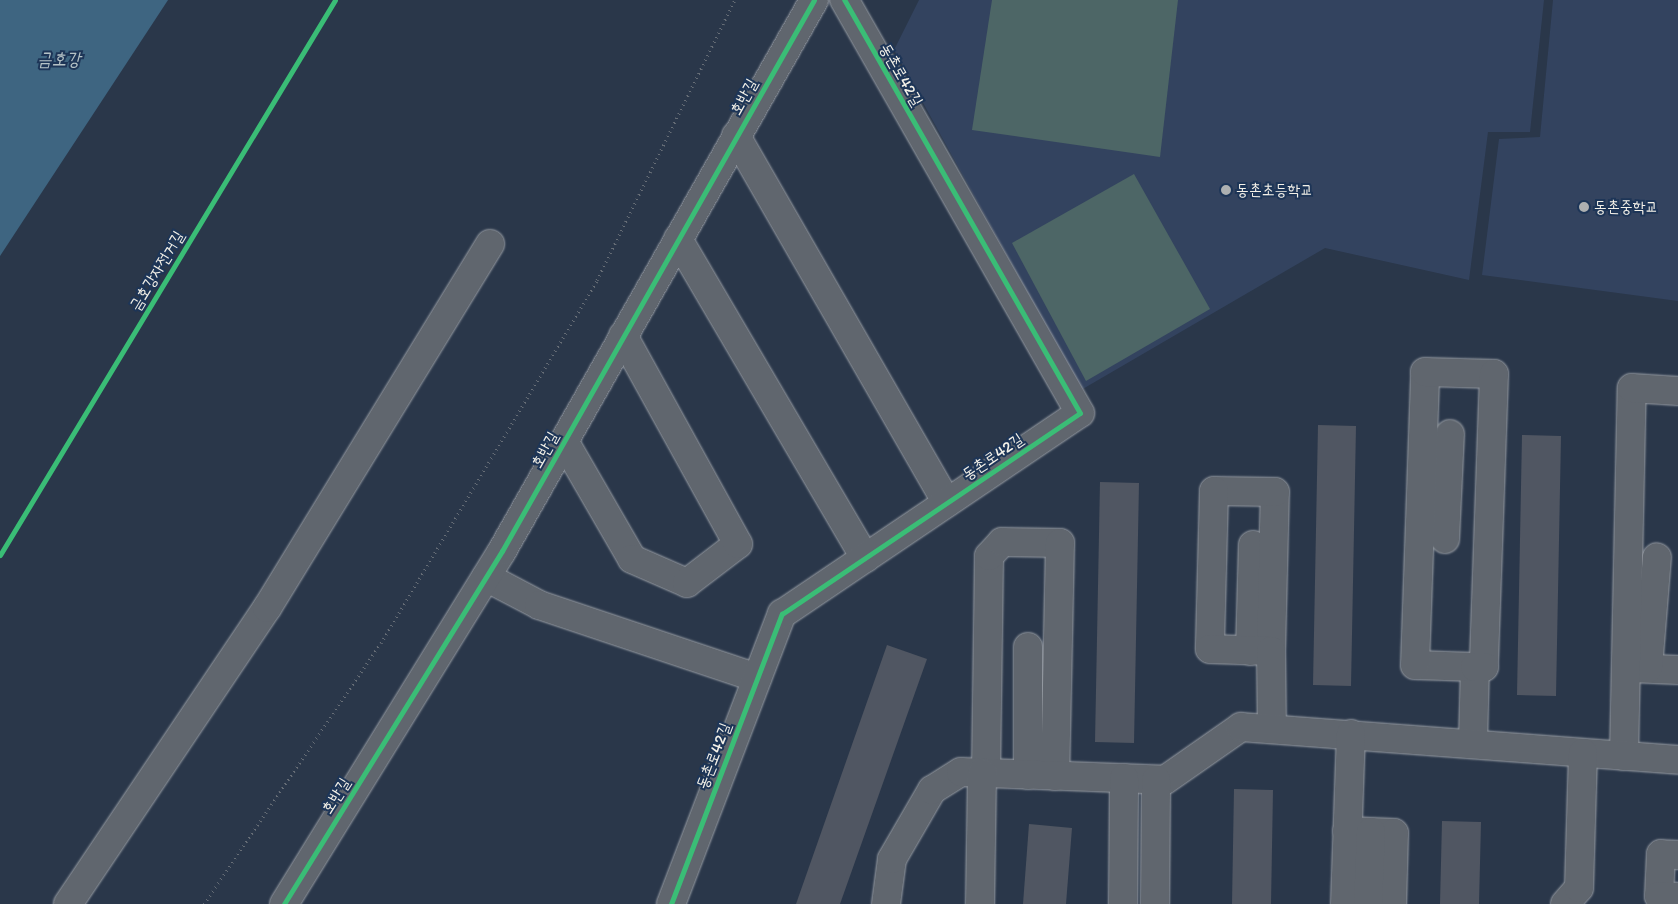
<!DOCTYPE html>
<html>
<head>
<meta charset="utf-8">
<style>
	body { margin:0 }
	#map { position:relative; width:1678px; height:904px; overflow:hidden; background:#2a374a; font-family:Itim,"Poor Story",sans-serif }
	div>[style] { position:absolute }
	.built>* { inset:0; background:#33435f }
	.green>* { inset:0; background:#4d6666 }
	.water>* { inset:0; background:#3e6581 }
	.building>* { inset:0; background:#505662 }
	.path>* { height:3px; margin-top:-1.5px; transform-origin:0; background:repeating-linear-gradient(90deg,#666d76 0 1px,transparent 0 5px) }
	.roads { filter:drop-shadow(0 0 1px #979ca3) drop-shadow(0 0 1px #979ca3) }
	.minor>* { height:28px; margin:-14px; padding:0 14px; transform-origin:14px; border-radius:14px; background:#60666e }
	.cycleway>* { height:5px; margin:-2.5px; padding:0 2.5px; transform-origin:2.5px; border-radius:2.5px; background:#3abd76 }
	.dots>* { width:14px; height:14px; translate:-50% -50%; box-sizing:border-box; border:2px solid #1d3557; border-radius:50% }
	span { translate:-50% -50%; white-space:nowrap; text-align:center; line-height:1.15; -webkit-text-stroke:4px #1d3557; paint-order:stroke }
	.street-label { font-size:16px; color:#f4f1e8 }
	.poi-label { font-size:16px; color:#f4f1e8 }
	.left { translate:0 -50%; text-align:left }
	.water-label { font-size:18px; color:#b5c2c6; font-style:italic }
</style>
</head>
<body>
<div id="map">
	<div class="built">
		<div style="clip-path:polygon(919px 0,1544px 0,1530px 132px,1488px 132px,1469px 280px,1325px 248px,1081px 390px,894px 50px)"></div>
		<div style="clip-path:polygon(1553px 0,1678px 0,1678px 301px,1482px 275px,1499px 139px,1540px 137px)"></div>
	</div>
	<div class="green">
		<div style="clip-path:polygon(992px 0,1178px 0,1160px 157px,972px 130px)"></div>
		<div style="clip-path:polygon(1134px 174px,1210px 309px,1086px 381px,1012px 243px)"></div>
	</div>
	<div class="water">
		<div style="clip-path:polygon(0 0,168px 0,0 256px)"></div>
	</div>
	<div class="building">
		<div style="clip-path:polygon(1318px 425px,1356px 426px,1351px 686px,1313px 685px)"></div>
		<div style="clip-path:polygon(1522px 435px,1561px 436px,1556px 696px,1517px 695px)"></div>
		<div style="clip-path:polygon(1100px 482px,1139px 483px,1134px 743px,1095px 742px)"></div>
		<div style="clip-path:polygon(887px 645px,927px 659px,840px 904px,796px 904px)"></div>
		<div style="clip-path:polygon(1234px 789px,1273px 790px,1271px 904px,1232px 904px)"></div>
		<div style="clip-path:polygon(1442px 821px,1481px 822px,1479px 904px,1440px 904px)"></div>
		<div style="clip-path:polygon(1029px 824px,1072px 828px,1066px 904px,1023px 904px)"></div>
	</div>
	<div class="path">
		<div style="left:204px;top:904px;width:315px;rotate:-55.9deg"></div>
		<div style="left:381px;top:643px;width:422px;rotate:-59.2deg"></div>
		<div style="left:597px;top:280px;width:312px;rotate:-63.8deg"></div>
	</div>
	<div class="roads">
		<div class="minor">
			<div style="left:736px;top:136px;width:423px;rotate:60.1deg"></div>
			<div style="left:678px;top:239px;width:370px;rotate:59.6deg"></div>
			<div style="left:564px;top:441px;width:136px;rotate:60deg"></div>
			<div style="left:632px;top:559px;width:60px;rotate:23.6deg"></div>
			<div style="left:687px;top:583px;width:64px;rotate:-37.4deg"></div>
			<div style="left:738px;top:544px;width:238px;rotate:-118.9deg"></div>
			<div style="left:1445px;top:539px;width:105px;rotate:-87.3deg"></div>
			<div style="left:486px;top:577px;width:60px;rotate:27.8deg"></div>
			<div style="left:539px;top:605px;width:230px;rotate:18.5deg"></div>
			<div style="left:1250px;top:651px;width:106px;rotate:-88.4deg"></div>
			<div style="left:1271px;top:651px;width:159px;rotate:-88.6deg"></div>
			<div style="left:1275px;top:492px;width:61px;rotate:-179.1deg"></div>
			<div style="left:1214px;top:491px;width:158px;rotate:91.5deg"></div>
			<div style="left:1210px;top:649px;width:61px;rotate:1.9deg"></div>
			<div style="left:1271px;top:651px;width:78px;rotate:89.3deg"></div>
			<div style="left:1630px;top:668px;width:48px;rotate:2.4deg"></div>
			<div style="left:1648px;top:668px;width:111px;rotate:-85.4deg"></div>
			<div style="left:1473px;top:742px;width:75px;rotate:-88.5deg"></div>
			<div style="left:1475px;top:667px;width:60px;rotate:-178.1deg"></div>
			<div style="left:1415px;top:665px;width:293px;rotate:-88deg"></div>
			<div style="left:1425px;top:372px;width:69px;rotate:1.7deg"></div>
			<div style="left:1494px;top:374px;width:293px;rotate:92deg"></div>
			<div style="left:1484px;top:667px;width:9px;rotate:180deg"></div>
			<div style="left:1624px;top:756px;width:368px;rotate:-88.8deg"></div>
			<div style="left:1632px;top:388px;width:46px;rotate:3.7deg"></div>
			<div style="left:986px;top:773px;width:217px;rotate:-89.2deg"></div>
			<div style="left:989px;top:556px;width:19px;rotate:-47deg"></div>
			<div style="left:1002px;top:542px;width:58px;rotate:1deg"></div>
			<div style="left:1060px;top:543px;width:233px;rotate:91.2deg"></div>
			<div style="left:1028px;top:775px;width:128px;rotate:-90deg"></div>
			<div style="left:1347px;top:831px;width:47px;rotate:2.4deg"></div>
			<div style="left:1394px;top:833px;width:71px;rotate:91.6deg"></div>
			<div style="left:1678px;top:855px;width:17px;rotate:-177deg"></div>
			<div style="left:1661px;top:854px;width:42px;rotate:92.7deg"></div>
			<div style="left:1659px;top:896px;width:19px;rotate:3deg"></div>
			<div style="left:68px;top:904px;width:357px;rotate:-56.1deg"></div>
			<div style="left:267px;top:608px;width:427px;rotate:-58.5deg"></div>
			<div style="left:284px;top:904px;width:415px;rotate:-58.3deg"></div>
			<div style="left:502px;top:551px;width:633px;rotate:-60.48deg"></div>
			<div style="left:671px;top:904px;width:311px;rotate:-69.1deg"></div>
			<div style="left:782px;top:614px;width:359px;rotate:-34deg"></div>
			<div style="left:1080px;top:413px;width:476px;rotate:-119.7deg"></div>
			<div style="left:886px;top:904px;width:45px;rotate:-82.4deg"></div>
			<div style="left:892px;top:859px;width:80px;rotate:-59.9deg"></div>
			<div style="left:932px;top:790px;width:34px;rotate:-32deg"></div>
			<div style="left:961px;top:772px;width:204px;rotate:2.2deg"></div>
			<div style="left:1165px;top:780px;width:93px;rotate:-34.9deg"></div>
			<div style="left:1241px;top:727px;width:438px;rotate:4.3deg"></div>
			<div style="left:980px;top:904px;width:131px;rotate:-89.1deg"></div>
			<div style="left:1123px;top:904px;width:126px;rotate:-89.5deg"></div>
			<div style="left:1155px;top:904px;width:124px;rotate:-89.5deg"></div>
			<div style="left:1345px;top:904px;width:170px;rotate:-88deg"></div>
			<div style="left:1368px;top:904px;width:72px;rotate:-87.6deg"></div>
			<div style="left:1565px;top:904px;width:21px;rotate:-49deg"></div>
			<div style="left:1579px;top:888px;width:135px;rotate:-88.3deg"></div>
		</div>
	</div>
	<div class="cycleway">
		<div style="left:0;top:555px;width:648px;rotate:-58.88deg"></div>
		<div style="left:284px;top:904px;width:415px;rotate:-58.3deg"></div>
		<div style="left:502px;top:551px;width:633px;rotate:-60.48deg"></div>
		<div style="left:671px;top:904px;width:311px;rotate:-69.1deg"></div>
		<div style="left:782px;top:614px;width:359px;rotate:-34deg"></div>
		<div style="left:1080px;top:413px;width:476px;rotate:-119.7deg"></div>
	</div>
	<div class="dots">
		<div style="left:1226px;top:190px;background:#adb0b1"></div>
		<div style="left:1584px;top:207px;background:#adb0b1"></div>
	</div>
	<div class="street-label">
		<span style="left:901px;top:75px;rotate:60deg">동촌로42길</span>
		<span style="left:744px;top:97px;rotate:-61deg">호반길</span>
		<span style="left:157px;top:271px;rotate:-59deg">금호강자전거길</span>
		<span style="left:545px;top:450px;rotate:-61deg">호반길</span>
		<span style="left:993px;top:457px;rotate:-34deg">동촌로42길</span>
		<span style="left:714px;top:756px;rotate:-69deg">동촌로42길</span>
		<span style="left:336px;top:796px;rotate:-58deg">호반길</span>
	</div>
	<div class="poi-label">
		<span class="left" style="left:1236px;top:190px">동촌초등학교</span>
		<span class="left" style="left:1594px;top:207px">동촌중학교</span>
	</div>
	<div class="water-label">
		<span style="left:59px;top:59px">금호강</span>
	</div>
</div>
</body>
</html>
